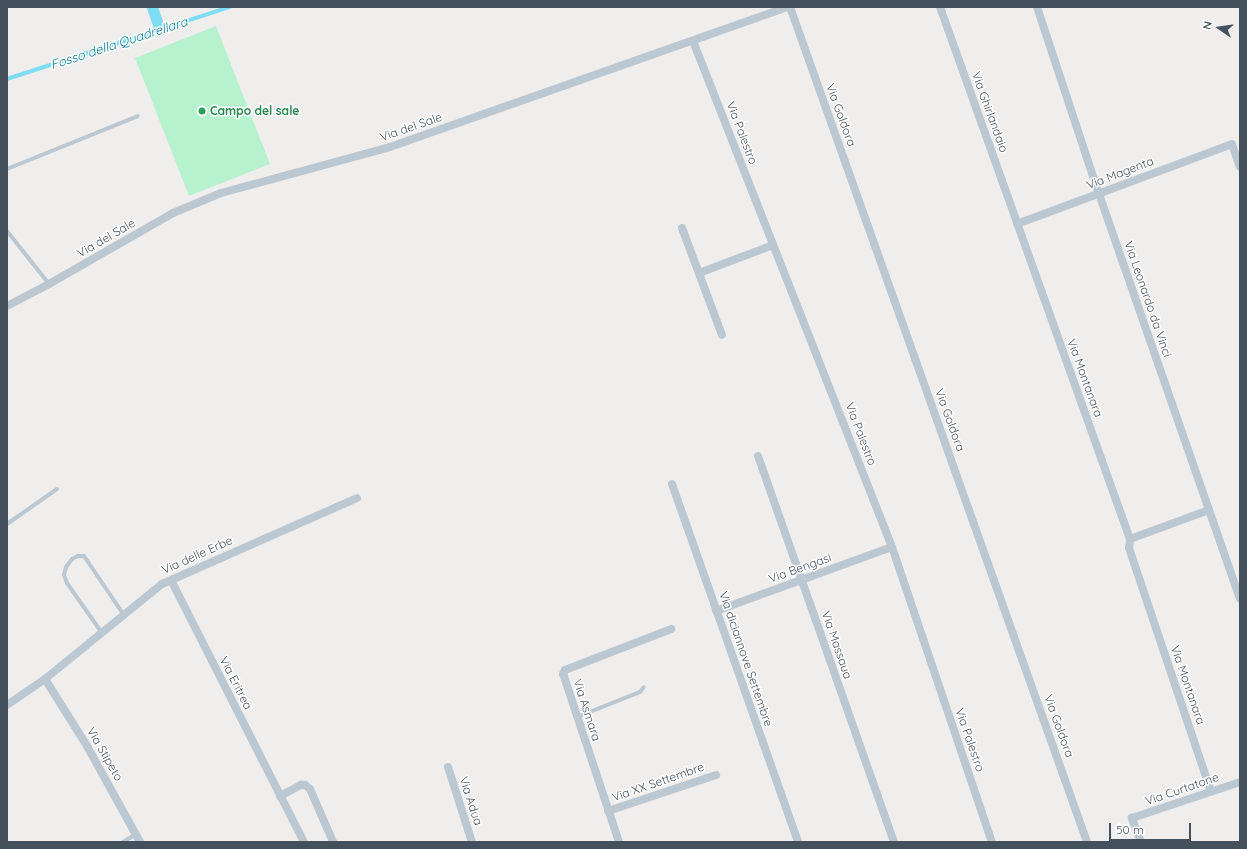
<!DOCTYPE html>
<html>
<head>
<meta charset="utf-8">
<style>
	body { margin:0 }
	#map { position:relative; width:1247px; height:849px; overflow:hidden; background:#f0eded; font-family:Quicksand,sans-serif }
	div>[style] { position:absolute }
	.green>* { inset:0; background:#b6f2cd }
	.stream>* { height:3.5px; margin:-1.75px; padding:0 1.75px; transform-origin:1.75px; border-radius:1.75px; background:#7fddf3 }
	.canal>* { height:11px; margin:-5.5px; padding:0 5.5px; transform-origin:5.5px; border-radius:5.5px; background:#7fddf3 }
	.service>* { height:4px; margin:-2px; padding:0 2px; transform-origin:2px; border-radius:2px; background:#bcc8d1 }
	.minor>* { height:8px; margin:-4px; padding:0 4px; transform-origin:4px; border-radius:4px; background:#bcc8d1 }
	.dots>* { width:11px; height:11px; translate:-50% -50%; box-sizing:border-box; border:2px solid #fff; border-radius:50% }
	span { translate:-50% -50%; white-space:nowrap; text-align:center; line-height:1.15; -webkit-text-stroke:3px #fff; paint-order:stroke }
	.leisure-label { font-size:12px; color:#27864d; font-weight:700 }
	.left { translate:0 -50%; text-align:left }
	.street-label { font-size:12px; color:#44515c }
	.water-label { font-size:13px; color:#037d9b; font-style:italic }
	.frame { position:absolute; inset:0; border:8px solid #44515c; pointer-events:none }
	.north { position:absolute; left:1199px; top:8px; width:40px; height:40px; -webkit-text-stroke:3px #fff; paint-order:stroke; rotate:283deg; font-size:11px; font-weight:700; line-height:16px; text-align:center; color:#44515c }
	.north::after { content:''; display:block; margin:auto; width:14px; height:18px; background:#44515c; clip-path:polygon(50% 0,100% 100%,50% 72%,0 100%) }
	.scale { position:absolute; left:1109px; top:823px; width:82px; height:18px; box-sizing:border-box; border:2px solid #44515c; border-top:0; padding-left:5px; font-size:12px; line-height:14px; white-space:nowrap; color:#44515c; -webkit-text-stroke:3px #fff; paint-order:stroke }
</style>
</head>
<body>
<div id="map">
	<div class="green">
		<div style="clip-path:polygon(216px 26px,270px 164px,189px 196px,135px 58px)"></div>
	</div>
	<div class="stream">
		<div style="left:7px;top:79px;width:234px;rotate:-17.9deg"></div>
	</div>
	<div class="canal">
		<div style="left:152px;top:7px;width:24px;rotate:71deg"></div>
	</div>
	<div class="service">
		<div style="left:7px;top:169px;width:141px;rotate:-22deg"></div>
		<div style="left:7px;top:231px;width:68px;rotate:51.6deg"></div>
		<div style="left:7px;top:524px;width:61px;rotate:-35deg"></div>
		<div style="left:102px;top:633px;width:61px;rotate:-125deg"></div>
		<div style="left:67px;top:583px;width:9px;rotate:-111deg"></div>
		<div style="left:64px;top:575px;width:8px;rotate:-76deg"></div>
		<div style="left:66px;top:567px;width:10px;rotate:-53deg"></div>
		<div style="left:72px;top:559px;width:7px;rotate:-27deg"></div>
		<div style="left:78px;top:556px;width:6px"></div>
		<div style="left:84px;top:556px;width:71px;rotate:55.9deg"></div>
		<div style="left:577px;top:717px;width:68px;rotate:-21.6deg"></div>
		<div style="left:640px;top:692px;width:6px;rotate:-51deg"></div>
		<div style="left:123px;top:842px;width:15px;rotate:-32deg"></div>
	</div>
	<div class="minor">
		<div style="left:790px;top:7px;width:886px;rotate:70.42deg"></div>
		<div style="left:940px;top:7px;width:565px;rotate:70.35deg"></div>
		<div style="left:1130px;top:539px;width:84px;rotate:-20.2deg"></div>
		<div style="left:1037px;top:7px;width:197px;rotate:71.7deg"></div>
		<div style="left:1099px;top:194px;width:428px;rotate:70.8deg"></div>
		<div style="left:693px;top:41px;width:544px;rotate:68.53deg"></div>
		<div style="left:892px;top:547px;width:311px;rotate:71.3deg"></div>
		<div style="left:1017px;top:224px;width:229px;rotate:-20.4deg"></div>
		<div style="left:1232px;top:144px;width:24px;rotate:71deg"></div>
		<div style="left:682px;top:228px;width:114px;rotate:69.5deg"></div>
		<div style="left:699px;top:273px;width:79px;rotate:-20.7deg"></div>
		<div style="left:7px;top:306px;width:47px;rotate:-27.6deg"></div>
		<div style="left:49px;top:284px;width:143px;rotate:-29.8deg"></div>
		<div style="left:173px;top:213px;width:52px;rotate:-22.6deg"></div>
		<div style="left:221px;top:193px;width:175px;rotate:-15.2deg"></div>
		<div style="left:390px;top:147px;width:422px;rotate:-19.4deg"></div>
		<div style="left:758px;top:456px;width:409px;rotate:70.6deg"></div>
		<div style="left:672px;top:484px;width:380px;rotate:70.6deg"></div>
		<div style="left:1130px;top:539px;width:9px;rotate:96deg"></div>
		<div style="left:1129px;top:548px;width:257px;rotate:71.4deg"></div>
		<div style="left:171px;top:580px;width:294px;rotate:63.1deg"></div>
		<div style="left:716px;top:611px;width:187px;rotate:-20deg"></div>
		<div style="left:45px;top:679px;width:79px;rotate:57.9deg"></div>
		<div style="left:87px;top:746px;width:110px;rotate:61.1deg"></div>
		<div style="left:7px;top:705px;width:46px;rotate:-34.4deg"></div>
		<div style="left:45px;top:679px;width:151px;rotate:-39.1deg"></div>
		<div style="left:162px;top:584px;width:213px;rotate:-23.8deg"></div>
		<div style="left:448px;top:767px;width:79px;rotate:72.3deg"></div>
		<div style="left:280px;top:796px;width:24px;rotate:-28deg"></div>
		<div style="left:301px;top:785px;width:4px"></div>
		<div style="left:305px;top:785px;width:6px;rotate:39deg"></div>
		<div style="left:310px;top:789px;width:58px;rotate:66.5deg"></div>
		<div style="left:608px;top:811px;width:114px;rotate:-18.4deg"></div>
		<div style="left:619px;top:842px;width:177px;rotate:-108.4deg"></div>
		<div style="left:563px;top:674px;width:4px;rotate:-63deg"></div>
		<div style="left:565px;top:670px;width:114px;rotate:-21.1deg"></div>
		<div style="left:1141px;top:842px;width:26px;rotate:-111deg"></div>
		<div style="left:1132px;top:818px;width:114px;rotate:-18.4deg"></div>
	</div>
	<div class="dots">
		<div style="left:202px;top:111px;background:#2e9e5b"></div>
	</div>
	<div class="leisure-label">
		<span class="left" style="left:210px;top:111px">Campo del sale</span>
	</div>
	<div class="street-label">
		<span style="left:990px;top:112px;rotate:70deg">Via Ghirlandaio</span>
		<span style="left:841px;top:115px;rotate:70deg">Via Goldora</span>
		<span style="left:411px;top:127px;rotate:-19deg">Via del Sale</span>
		<span style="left:742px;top:133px;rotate:69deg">Via Palestro</span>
		<span style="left:1120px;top:173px;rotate:-21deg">Via Magenta</span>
		<span style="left:106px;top:238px;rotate:-30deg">Via del Sale</span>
		<span style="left:1148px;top:299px;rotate:71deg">Via Leonardo da Vinci</span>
		<span style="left:1085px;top:378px;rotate:70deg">Via Montanara</span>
		<span style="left:950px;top:420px;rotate:70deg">Via Goldora</span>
		<span style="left:861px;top:434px;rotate:69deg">Via Palestro</span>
		<span style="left:197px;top:555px;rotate:-24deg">Via delle Erbe</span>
		<span style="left:800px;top:568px;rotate:-20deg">Via Bengasi</span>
		<span style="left:837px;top:645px;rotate:71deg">Via Massaua</span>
		<span style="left:746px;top:659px;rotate:71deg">Via diciannove Settembre</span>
		<span style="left:236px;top:683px;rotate:63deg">Via Eritrea</span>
		<span style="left:1188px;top:685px;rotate:71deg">Via Montanara</span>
		<span style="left:587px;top:710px;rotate:72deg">Via Asmara</span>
		<span style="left:1059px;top:726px;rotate:70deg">Via Goldora</span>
		<span style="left:970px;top:740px;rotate:71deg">Via Palestro</span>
		<span style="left:105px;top:754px;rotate:60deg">Via Stipeto</span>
		<span style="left:658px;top:782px;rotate:-19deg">Via XX Settembre</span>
		<span style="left:1182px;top:789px;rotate:-19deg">Via Curtatone</span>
		<span style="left:471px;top:801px;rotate:72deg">Via Adua</span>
	</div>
	<div class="water-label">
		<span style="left:119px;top:43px;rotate:-18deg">Fosso della Quadrellara</span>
	</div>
	<div class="frame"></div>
	<div class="north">N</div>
	<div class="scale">50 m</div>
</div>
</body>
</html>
